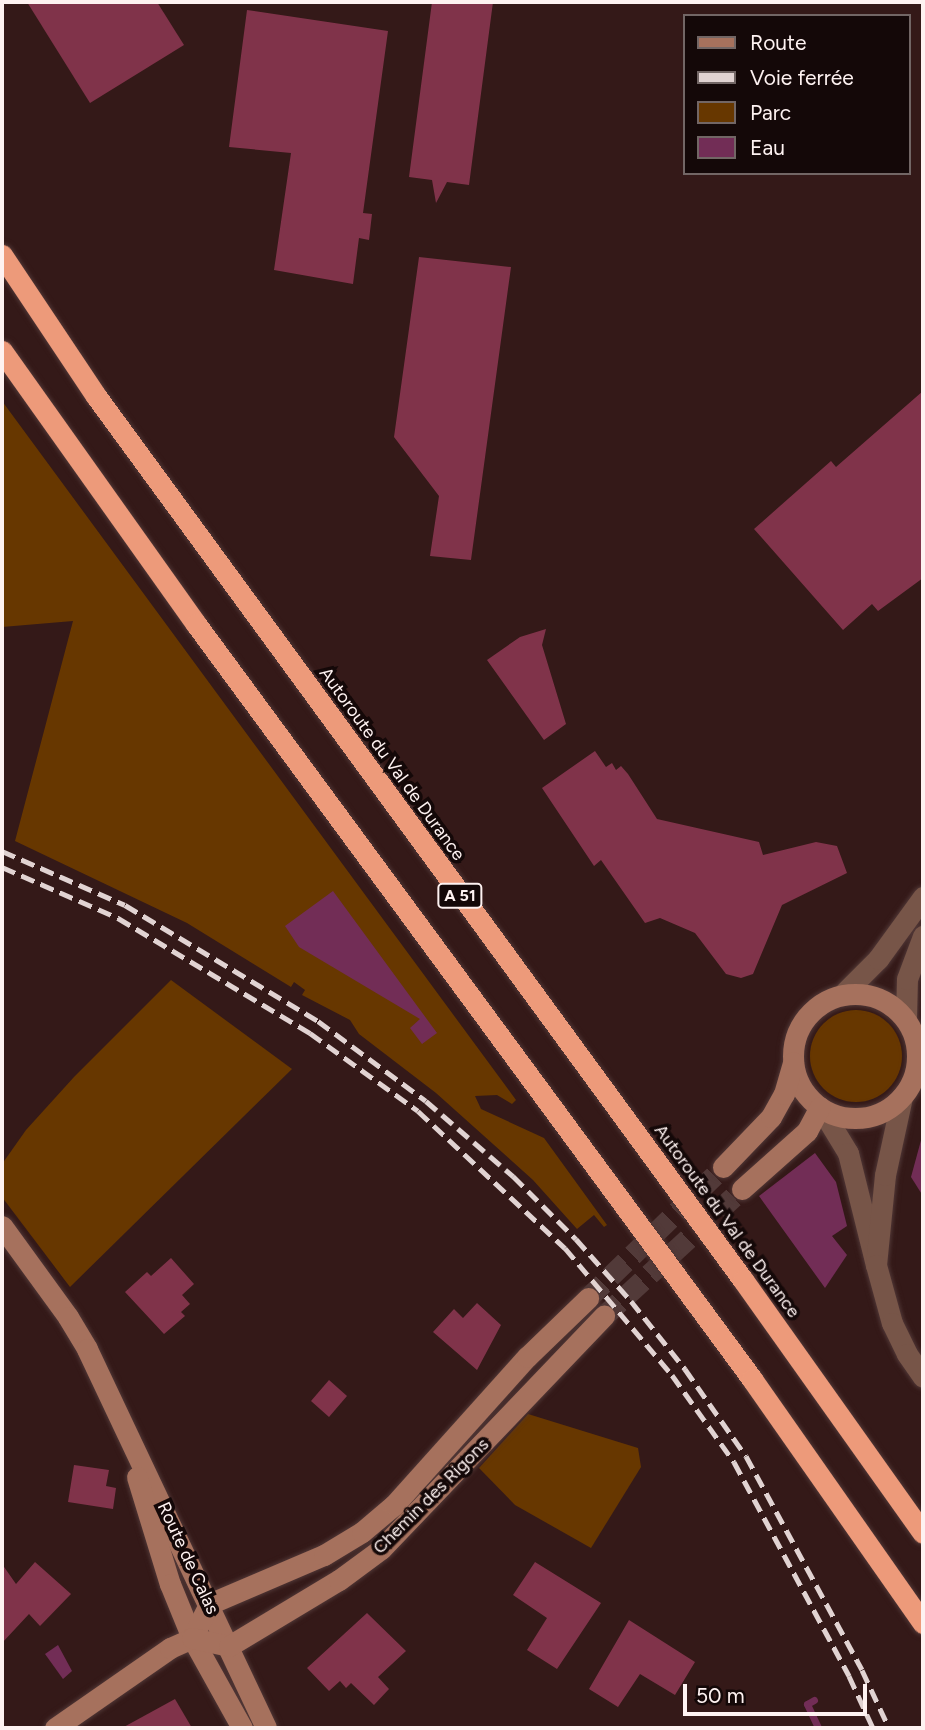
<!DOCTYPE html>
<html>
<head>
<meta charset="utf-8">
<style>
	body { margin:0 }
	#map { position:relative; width:925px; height:1730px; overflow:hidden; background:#341918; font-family:Figtree,sans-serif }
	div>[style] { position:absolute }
	.green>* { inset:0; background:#673700 }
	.round { border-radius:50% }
	.water>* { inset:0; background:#722d56 }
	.stream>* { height:7px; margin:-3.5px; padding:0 3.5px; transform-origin:3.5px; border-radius:3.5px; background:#722d56 }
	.building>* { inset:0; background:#80334a }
	.secondary-tunnel>* { height:21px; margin-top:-10.5px; transform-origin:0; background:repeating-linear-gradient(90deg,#523a39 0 21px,transparent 0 31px) }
	.roads { filter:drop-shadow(0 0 2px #503736) drop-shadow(0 0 2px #503736) }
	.street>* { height:21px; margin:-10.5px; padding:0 10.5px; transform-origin:10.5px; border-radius:10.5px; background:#775548 }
	.secondary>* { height:21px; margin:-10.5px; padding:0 10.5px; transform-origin:10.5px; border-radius:10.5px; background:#a6715d }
	.secondary>.ring { margin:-10.5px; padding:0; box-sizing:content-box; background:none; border:21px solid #a6715d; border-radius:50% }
	.highway>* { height:21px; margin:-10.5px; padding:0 10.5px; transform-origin:10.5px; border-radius:10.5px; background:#ed9a7a }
	.rail>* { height:5px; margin-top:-2.5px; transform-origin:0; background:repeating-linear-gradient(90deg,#e1d3d2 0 14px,transparent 0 21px) }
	span { translate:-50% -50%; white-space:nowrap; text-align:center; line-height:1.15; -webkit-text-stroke:7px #140808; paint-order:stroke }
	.shield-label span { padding:2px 5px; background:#140808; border:2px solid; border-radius:5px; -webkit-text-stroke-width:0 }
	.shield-label { font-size:16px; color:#fef2f1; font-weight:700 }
	.street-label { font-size:18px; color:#fef2f1 }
	.frame { position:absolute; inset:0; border:4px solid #fef2f1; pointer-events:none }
	.legend { position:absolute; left:683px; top:14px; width:228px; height:161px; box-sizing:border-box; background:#140808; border:2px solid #726665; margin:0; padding:9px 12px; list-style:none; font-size:21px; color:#fef2f1 }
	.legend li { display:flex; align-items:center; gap:14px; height:35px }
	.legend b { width:35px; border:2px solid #726665 }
	.scale { position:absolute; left:683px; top:1684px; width:184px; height:32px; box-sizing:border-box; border:4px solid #fef2f1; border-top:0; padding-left:9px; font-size:21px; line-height:24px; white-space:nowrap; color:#fef2f1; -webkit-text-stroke:5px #140808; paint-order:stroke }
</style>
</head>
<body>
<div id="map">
	<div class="green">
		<div style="clip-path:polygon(2px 401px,516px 1100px,512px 1104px,497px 1095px,475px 1096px,481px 1109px,544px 1138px,607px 1225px,604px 1227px,594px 1215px,577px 1229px,533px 1180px,436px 1093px,359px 1034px,350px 1020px,302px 995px,305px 990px,294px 982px,291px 987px,187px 923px,15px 841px,73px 621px,2px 627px)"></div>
		<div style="clip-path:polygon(171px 980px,292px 1069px,70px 1287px,2px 1197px,2px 1164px,26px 1130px,74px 1077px)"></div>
		<div class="round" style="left:810px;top:1010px;width:92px;height:92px"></div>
		<div style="clip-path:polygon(528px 1414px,638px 1448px,641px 1467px,591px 1548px,515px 1505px,479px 1468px)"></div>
	</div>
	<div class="water">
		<div style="clip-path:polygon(333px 891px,437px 1033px,422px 1044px,410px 1028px,420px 1019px,299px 947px,285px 926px)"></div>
		<div style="clip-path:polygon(923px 1133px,923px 1196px,911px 1177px)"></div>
		<div style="clip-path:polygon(815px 1153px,836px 1182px,847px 1226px,832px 1236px,847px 1255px,825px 1288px,759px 1196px)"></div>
		<div style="clip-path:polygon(58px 1645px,72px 1671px,63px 1679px,45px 1654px)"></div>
	</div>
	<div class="stream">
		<div style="left:814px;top:1700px;width:8px;rotate:150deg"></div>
		<div style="left:807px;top:1704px;width:26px;rotate:65deg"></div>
	</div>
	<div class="building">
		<div style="clip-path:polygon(27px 2px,157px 2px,184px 45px,90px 103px)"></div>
		<div style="clip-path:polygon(432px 2px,493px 2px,469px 185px,447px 182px,436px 203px,432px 180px,409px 177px)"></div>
		<div style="clip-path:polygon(247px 10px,388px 31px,363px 213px,372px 214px,369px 240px,359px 238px,353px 284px,274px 270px,291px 153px,229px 147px)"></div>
		<div style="clip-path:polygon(419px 257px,511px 267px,471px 560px,430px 556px,439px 496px,394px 437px)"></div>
		<div style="clip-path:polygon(923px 391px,923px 578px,878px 611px,872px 604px,843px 630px,754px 529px,831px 461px,836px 467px)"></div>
		<div style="clip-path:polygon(546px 629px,542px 645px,566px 724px,544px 740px,487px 660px,520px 637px)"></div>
		<div style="clip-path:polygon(595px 751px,606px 767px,612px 763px,616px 770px,621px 766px,628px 774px,657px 819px,759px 842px,763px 855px,816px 842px,837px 846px,847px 873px,782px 905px,753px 974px,741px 978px,726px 974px,695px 933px,660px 918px,645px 923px,601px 860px,594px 866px,542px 788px)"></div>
		<div style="clip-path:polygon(171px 1258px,194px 1284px,182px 1295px,190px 1304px,181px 1312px,185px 1316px,164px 1334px,125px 1292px,147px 1272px,151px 1276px)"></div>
		<div style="clip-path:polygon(477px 1303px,501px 1325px,477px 1370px,433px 1332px,454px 1309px,463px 1318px)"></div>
		<div style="clip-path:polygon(329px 1380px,347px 1396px,329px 1417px,311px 1401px)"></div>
		<div style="clip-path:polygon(74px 1465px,109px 1470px,106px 1486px,116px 1488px,113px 1509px,68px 1502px)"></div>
		<div style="clip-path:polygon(35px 1562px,71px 1594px,40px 1626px,29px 1614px,2px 1643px,2px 1564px,16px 1584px)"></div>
		<div style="clip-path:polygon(535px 1562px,601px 1603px,557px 1669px,527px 1650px,547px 1618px,513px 1595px)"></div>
		<div style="clip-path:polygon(367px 1613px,406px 1651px,378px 1677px,389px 1689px,374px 1705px,351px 1683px,346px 1688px,340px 1681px,329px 1691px,307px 1668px)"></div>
		<div style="clip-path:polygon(629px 1620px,695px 1662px,675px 1695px,640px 1674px,618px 1707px,589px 1689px)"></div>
		<div style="clip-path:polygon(175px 1699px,192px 1728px,122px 1728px)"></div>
	</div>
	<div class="secondary-tunnel">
		<div style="left:588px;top:1298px;width:188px;rotate:-44.1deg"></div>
		<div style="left:604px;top:1316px;width:188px;rotate:-42.6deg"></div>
	</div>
	<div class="roads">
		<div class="street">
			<div style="left:842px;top:995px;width:51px;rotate:-45deg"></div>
			<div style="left:878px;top:959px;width:77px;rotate:-54deg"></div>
			<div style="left:906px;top:1019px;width:40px;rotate:-88.6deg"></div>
			<div style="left:907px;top:979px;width:46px;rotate:-69.6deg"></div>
			<div style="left:820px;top:1107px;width:54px;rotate:58.7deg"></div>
			<div style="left:848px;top:1153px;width:115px;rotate:76deg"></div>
			<div style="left:876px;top:1265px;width:90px;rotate:-84.3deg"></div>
			<div style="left:885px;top:1175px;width:80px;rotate:-77.7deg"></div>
			<div style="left:876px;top:1265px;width:60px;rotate:74.6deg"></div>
			<div style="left:892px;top:1323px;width:34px;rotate:64deg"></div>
			<div style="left:907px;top:1354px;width:28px;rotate:55deg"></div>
		</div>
		<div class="secondary">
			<div class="ring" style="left:793px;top:994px;width:103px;height:103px"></div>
			<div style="left:723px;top:1167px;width:69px;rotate:-46.2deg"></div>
			<div style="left:771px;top:1117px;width:26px;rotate:-61deg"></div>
			<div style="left:784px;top:1094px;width:33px;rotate:-74deg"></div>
			<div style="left:742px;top:1189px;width:87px;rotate:-41.7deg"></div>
			<div style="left:807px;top:1131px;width:27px;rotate:-62deg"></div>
			<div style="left:2px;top:1226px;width:112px;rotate:54deg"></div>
			<div style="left:68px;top:1317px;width:37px;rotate:59deg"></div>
			<div style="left:87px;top:1349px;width:419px;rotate:64.7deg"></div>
			<div style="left:137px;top:1477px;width:112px;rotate:72.9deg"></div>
			<div style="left:170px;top:1584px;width:58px;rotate:67.8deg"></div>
			<div style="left:192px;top:1638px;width:103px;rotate:60.9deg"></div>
			<div style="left:192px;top:1638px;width:38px;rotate:-63deg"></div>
			<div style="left:209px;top:1604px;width:125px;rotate:-23.1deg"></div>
			<div style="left:324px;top:1555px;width:44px;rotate:-31.2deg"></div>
			<div style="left:362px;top:1532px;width:42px;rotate:-40.2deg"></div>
			<div style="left:394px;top:1505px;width:199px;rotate:-48.1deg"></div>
			<div style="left:527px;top:1357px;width:85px;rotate:-44deg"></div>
			<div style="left:55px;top:1728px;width:140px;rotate:-34.8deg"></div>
			<div style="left:170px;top:1648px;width:24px;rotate:-24deg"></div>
			<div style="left:192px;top:1638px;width:38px;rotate:12deg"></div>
			<div style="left:229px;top:1646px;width:128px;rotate:-31deg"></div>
			<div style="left:339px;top:1580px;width:52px;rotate:-36.4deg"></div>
			<div style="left:381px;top:1549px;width:323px;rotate:-46.3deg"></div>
		</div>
		<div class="highway">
			<div style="left:2px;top:255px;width:169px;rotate:56.3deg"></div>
			<div style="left:96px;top:396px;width:1095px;rotate:53.8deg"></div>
			<div style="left:743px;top:1280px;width:310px;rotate:54.6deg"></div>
			<div style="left:2px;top:351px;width:335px;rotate:54.6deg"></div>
			<div style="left:196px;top:624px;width:938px;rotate:53.63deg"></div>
			<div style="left:752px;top:1379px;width:298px;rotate:55deg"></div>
		</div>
	</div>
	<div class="rail">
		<div style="left:2px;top:851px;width:134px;rotate:23.7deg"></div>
		<div style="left:125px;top:905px;width:225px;rotate:31deg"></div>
		<div style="left:318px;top:1021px;width:134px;rotate:36.5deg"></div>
		<div style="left:426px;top:1101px;width:115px;rotate:40.8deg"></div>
		<div style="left:513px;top:1176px;width:89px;rotate:45deg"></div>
		<div style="left:576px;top:1239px;width:83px;rotate:48.4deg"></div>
		<div style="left:631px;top:1301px;width:87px;rotate:51.5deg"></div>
		<div style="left:685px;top:1369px;width:106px;rotate:55deg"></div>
		<div style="left:746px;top:1456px;width:243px;rotate:61.5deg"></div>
		<div style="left:862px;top:1670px;width:64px;rotate:65deg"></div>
		<div style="left:2px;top:867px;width:127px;rotate:23.7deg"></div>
		<div style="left:118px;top:918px;width:224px;rotate:30.9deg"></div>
		<div style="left:310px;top:1033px;width:133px;rotate:35.8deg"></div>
		<div style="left:418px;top:1111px;width:201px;rotate:43deg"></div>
		<div style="left:565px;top:1248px;width:166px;rotate:49.9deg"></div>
		<div style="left:672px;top:1375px;width:107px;rotate:54.5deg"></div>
		<div style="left:734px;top:1462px;width:243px;rotate:61.7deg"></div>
		<div style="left:849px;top:1676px;width:57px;rotate:65.2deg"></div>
	</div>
	<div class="shield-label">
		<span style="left:460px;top:896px">A 51</span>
	</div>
	<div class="street-label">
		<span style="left:392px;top:764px;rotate:54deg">Autoroute du Val de Durance</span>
		<span style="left:727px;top:1221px;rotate:54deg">Autoroute du Val de Durance</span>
		<span style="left:431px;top:1496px;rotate:-45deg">Chemin des Rigons</span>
		<span style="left:188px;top:1558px;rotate:65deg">Route de Calas</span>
	</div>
	<div class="frame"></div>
	<ul class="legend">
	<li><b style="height:9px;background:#a6715d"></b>Route</li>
	<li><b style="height:9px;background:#e1d3d2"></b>Voie ferrée</li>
	<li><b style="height:19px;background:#673700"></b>Parc</li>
	<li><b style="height:19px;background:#722d56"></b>Eau</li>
	</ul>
	<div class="scale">50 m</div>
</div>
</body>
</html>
